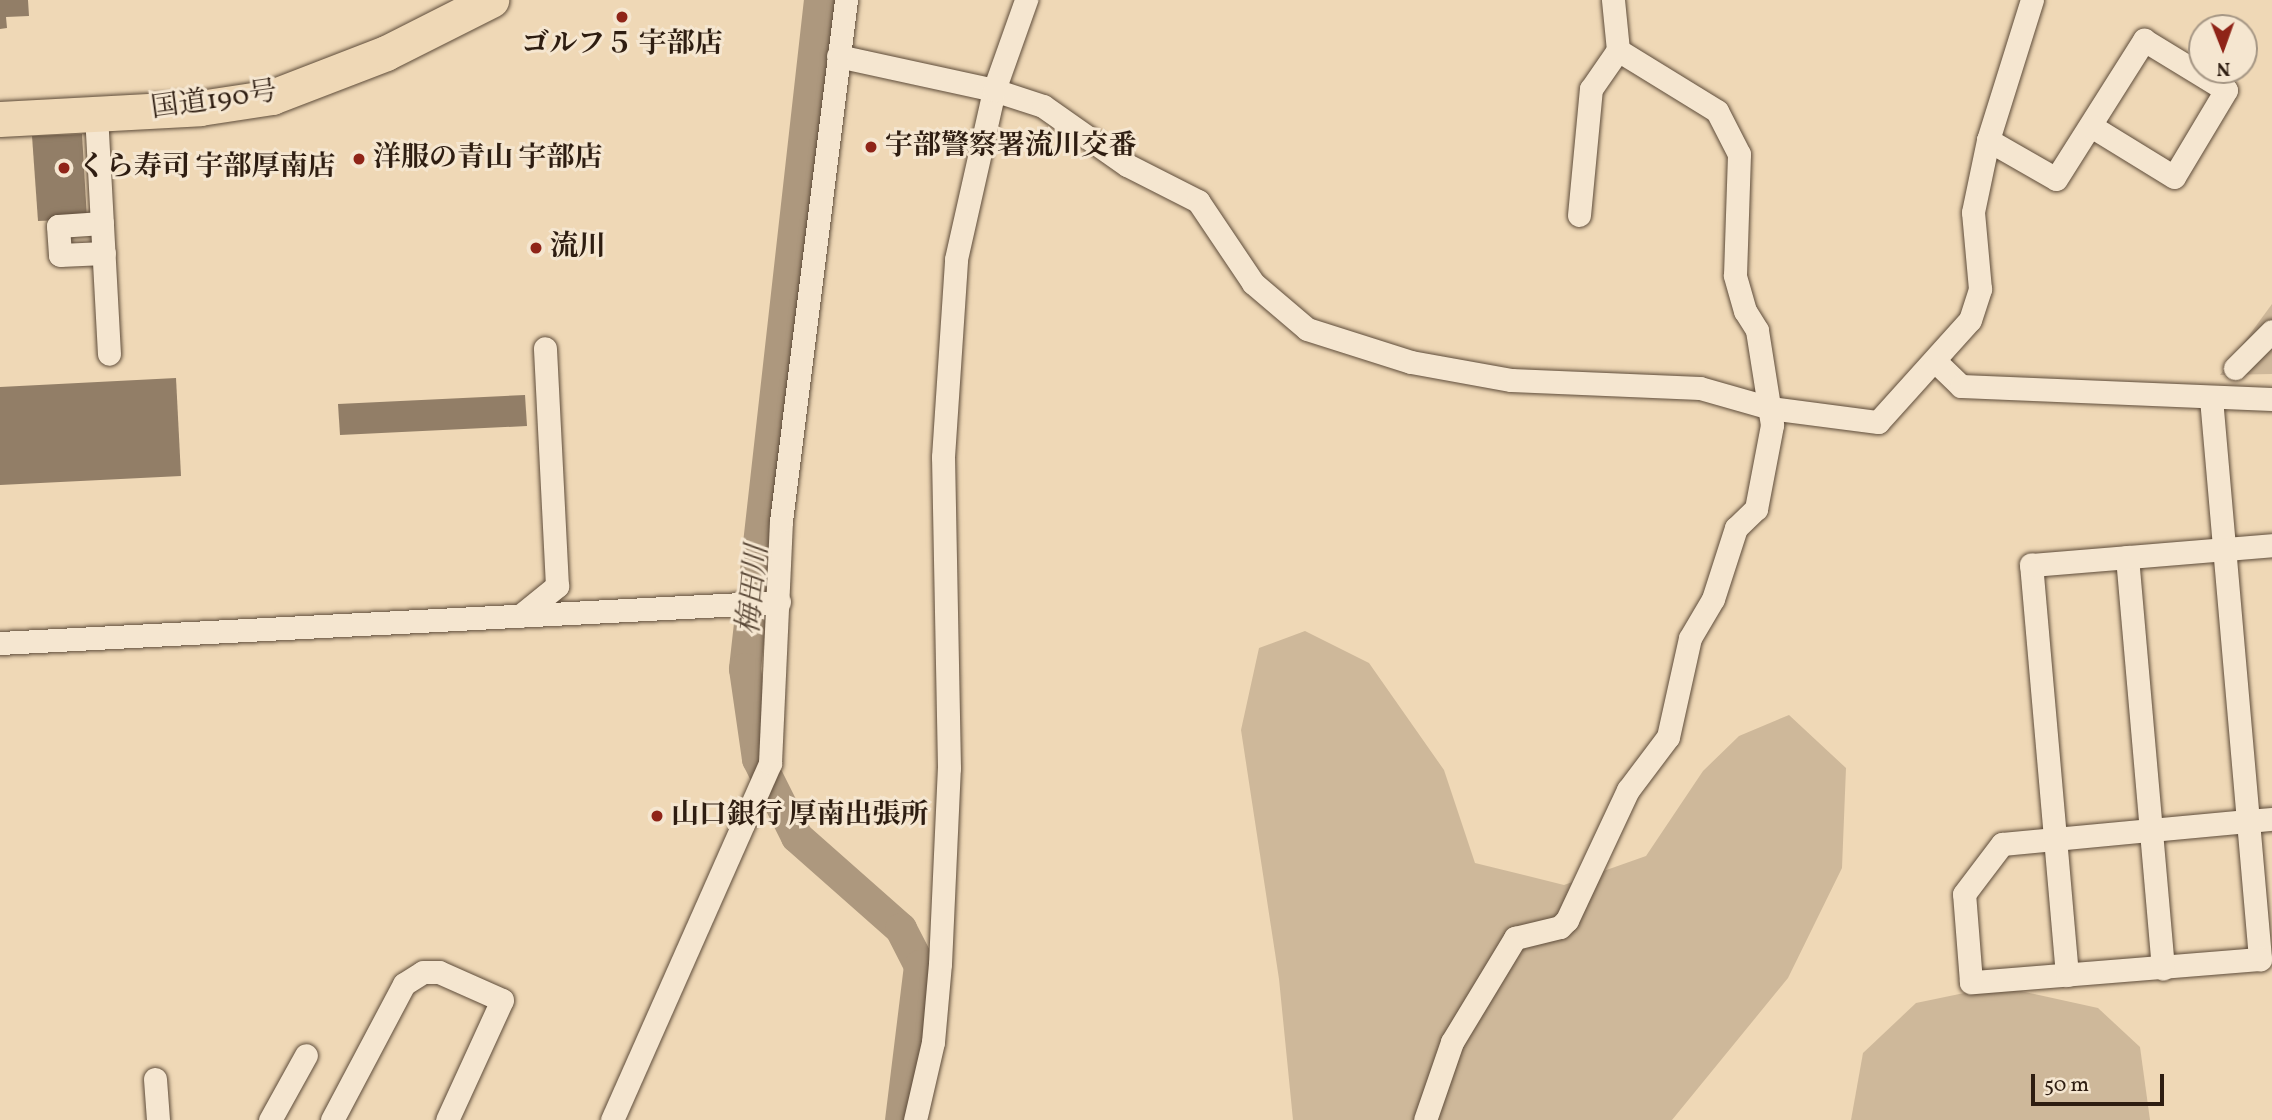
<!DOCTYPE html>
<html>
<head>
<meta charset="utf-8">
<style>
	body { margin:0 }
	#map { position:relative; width:2272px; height:1120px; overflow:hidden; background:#efd8b6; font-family:Vollkorn,"Noto Serif JP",serif }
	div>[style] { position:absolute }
	.green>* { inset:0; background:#ceb89a }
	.river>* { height:32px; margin:-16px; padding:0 16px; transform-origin:16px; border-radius:16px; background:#ad987e }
	.building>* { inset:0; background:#927e67 }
	.roads { filter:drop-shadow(0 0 2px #5e4c3a) drop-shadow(0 0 2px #5e4c3a) }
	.minor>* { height:23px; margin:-11.5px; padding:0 11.5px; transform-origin:11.5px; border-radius:11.5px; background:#f5e6d0 }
	.highway>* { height:35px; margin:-17.5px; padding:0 17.5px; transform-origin:17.5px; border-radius:17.5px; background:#efd8b6 }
	.dots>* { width:19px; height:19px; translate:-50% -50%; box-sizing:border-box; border:4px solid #f5e6d0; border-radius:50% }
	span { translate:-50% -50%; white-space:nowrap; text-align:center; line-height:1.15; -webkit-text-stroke:6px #f5e6d0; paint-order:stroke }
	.poi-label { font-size:28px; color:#2e1d11; font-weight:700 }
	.left { translate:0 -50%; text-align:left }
	.street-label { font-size:28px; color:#2e1d11 }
	.water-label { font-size:30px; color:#5a4837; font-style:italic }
	.north { position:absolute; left:2188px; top:14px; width:70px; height:70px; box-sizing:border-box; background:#f5e6d0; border:2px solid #a59684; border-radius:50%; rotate:179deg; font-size:19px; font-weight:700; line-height:28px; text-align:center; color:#2e1d11 }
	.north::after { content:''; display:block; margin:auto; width:24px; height:32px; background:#8f2418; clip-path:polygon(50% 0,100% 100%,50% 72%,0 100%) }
	.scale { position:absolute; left:2031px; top:1074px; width:133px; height:32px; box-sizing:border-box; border:4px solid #2e1d11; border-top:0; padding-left:9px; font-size:21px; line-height:24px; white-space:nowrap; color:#2e1d11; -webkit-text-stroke:5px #f5e6d0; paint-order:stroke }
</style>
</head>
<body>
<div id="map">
	<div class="green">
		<div style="clip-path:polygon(2272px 304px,2272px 374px,2220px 375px,2239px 349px)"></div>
		<div style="clip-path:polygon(1305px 631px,1369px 663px,1444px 770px,1475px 863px,1564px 885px,1646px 856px,1703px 771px,1739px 736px,1789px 715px,1846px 768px,1842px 868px,1788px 978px,1672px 1120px,1293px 1120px,1279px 979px,1241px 730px,1259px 648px)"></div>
		<div style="clip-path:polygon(1998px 986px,2098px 1008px,2140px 1047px,2150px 1120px,1851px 1120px,1863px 1053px,1916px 1003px)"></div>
	</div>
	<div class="river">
		<div style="left:820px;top:0;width:673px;rotate:96.4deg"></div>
		<div style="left:745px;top:669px;width:91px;rotate:81.8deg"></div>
		<div style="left:758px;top:759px;width:87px;rotate:63.4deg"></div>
		<div style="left:797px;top:837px;width:139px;rotate:41.5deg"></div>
		<div style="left:901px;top:929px;width:42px;rotate:62.8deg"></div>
		<div style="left:920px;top:966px;width:155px;rotate:97deg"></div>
	</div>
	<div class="building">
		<div style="clip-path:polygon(0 0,28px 0,29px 16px,6px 17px,7px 28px,0 29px)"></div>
		<div style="clip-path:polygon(82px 134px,87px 219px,38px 221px,32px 136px)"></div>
		<div style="clip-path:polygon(176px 378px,181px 476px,0 485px,0 387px)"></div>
		<div style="clip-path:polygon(525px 395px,527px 426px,340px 435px,338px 404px)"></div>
	</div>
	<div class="roads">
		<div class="minor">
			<div style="left:838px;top:56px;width:160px;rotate:12.3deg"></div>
			<div style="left:994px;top:90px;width:52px;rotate:18.1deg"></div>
			<div style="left:1043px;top:106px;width:103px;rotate:35.1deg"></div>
			<div style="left:1127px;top:165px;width:80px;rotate:26.9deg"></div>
			<div style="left:1198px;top:201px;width:99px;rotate:56.1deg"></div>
			<div style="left:1253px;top:283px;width:71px;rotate:40.4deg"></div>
			<div style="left:1307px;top:329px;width:109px;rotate:17.6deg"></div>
			<div style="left:1411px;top:362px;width:102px;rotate:10.2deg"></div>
			<div style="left:1511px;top:380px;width:189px;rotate:2.4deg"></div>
			<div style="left:1700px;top:388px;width:73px;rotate:15.9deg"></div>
			<div style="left:1770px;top:408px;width:109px;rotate:7.4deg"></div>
			<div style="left:1878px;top:422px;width:137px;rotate:-48deg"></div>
			<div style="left:1970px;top:320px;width:33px;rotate:-72deg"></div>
			<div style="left:1980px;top:289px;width:77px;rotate:-95.2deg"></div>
			<div style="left:1973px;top:212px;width:74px;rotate:-78.2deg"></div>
			<div style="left:1988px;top:140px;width:147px;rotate:-72.6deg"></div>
			<div style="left:96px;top:114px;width:240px;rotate:86.9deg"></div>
			<div style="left:1988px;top:140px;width:78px;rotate:29.8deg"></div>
			<div style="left:2056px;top:179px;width:165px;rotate:-57.7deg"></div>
			<div style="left:2144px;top:40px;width:96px;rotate:31.4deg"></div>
			<div style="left:2226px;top:90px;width:101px;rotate:120.9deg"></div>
			<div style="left:2174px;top:177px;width:97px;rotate:-148.4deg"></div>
			<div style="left:1579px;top:215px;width:127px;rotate:-84.6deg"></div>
			<div style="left:1591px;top:89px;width:47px;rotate:-55.3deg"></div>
			<div style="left:102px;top:223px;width:44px;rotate:176.1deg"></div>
			<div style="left:58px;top:226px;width:29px;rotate:86deg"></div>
			<div style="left:60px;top:255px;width:44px;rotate:-2.6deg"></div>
			<div style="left:1935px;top:361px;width:36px;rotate:44deg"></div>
			<div style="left:1961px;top:386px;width:311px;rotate:2.4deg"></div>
			<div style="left:2235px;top:368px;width:52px;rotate:-45deg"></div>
			<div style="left:2211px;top:398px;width:425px;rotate:85deg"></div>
			<div style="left:2248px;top:821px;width:139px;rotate:85deg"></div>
			<div style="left:2260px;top:959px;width:290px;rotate:175.4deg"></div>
			<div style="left:1971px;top:982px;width:88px;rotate:-94.5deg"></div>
			<div style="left:1964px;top:894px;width:63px;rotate:-52.8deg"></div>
			<div style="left:2002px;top:844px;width:150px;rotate:-5.4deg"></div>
			<div style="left:2151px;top:830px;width:97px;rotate:-5.3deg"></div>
			<div style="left:2248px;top:821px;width:24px;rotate:-5deg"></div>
			<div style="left:2127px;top:557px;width:413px;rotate:85deg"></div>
			<div style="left:520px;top:616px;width:48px;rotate:-39deg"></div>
			<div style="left:557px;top:586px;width:238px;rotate:-92.9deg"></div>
			<div style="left:0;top:643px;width:780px;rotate:-3.01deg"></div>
			<div style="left:2067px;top:975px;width:412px;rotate:-95deg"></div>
			<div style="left:2031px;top:565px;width:242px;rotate:-4.7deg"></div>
			<div style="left:155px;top:1079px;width:41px;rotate:85.8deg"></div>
			<div style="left:270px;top:1120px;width:74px;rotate:-61deg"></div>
			<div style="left:332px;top:1120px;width:154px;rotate:-62.1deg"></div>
			<div style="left:404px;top:984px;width:22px;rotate:-32deg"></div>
			<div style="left:423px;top:972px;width:16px"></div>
			<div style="left:439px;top:972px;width:69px;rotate:24deg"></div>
			<div style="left:502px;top:1000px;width:132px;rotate:114.6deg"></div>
			<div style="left:612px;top:1120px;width:390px;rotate:-66.1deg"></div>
			<div style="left:770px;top:763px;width:242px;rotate:-87.4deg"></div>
			<div style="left:781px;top:521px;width:525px;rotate:-82.89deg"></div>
			<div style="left:915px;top:1120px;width:80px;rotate:-77deg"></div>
			<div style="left:933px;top:1042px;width:78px;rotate:-84.9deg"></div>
			<div style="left:940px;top:964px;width:196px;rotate:-87.4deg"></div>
			<div style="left:949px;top:768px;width:311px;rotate:-91.1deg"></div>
			<div style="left:943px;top:457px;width:198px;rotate:-86.2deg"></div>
			<div style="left:956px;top:259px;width:173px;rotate:-77.3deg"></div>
			<div style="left:994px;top:90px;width:96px;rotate:-70.4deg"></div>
			<div style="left:1425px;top:1120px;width:83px;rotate:-70.9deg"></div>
			<div style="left:1452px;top:1042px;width:122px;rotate:-58.8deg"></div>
			<div style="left:1515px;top:938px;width:46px;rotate:-13.7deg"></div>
			<div style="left:1560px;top:927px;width:10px;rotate:-45deg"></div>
			<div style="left:1567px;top:920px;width:144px;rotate:-64.9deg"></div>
			<div style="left:1628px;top:790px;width:66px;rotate:-53deg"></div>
			<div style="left:1668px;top:737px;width:101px;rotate:-77.5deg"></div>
			<div style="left:1690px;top:638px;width:45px;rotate:-59.5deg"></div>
			<div style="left:1713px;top:599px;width:75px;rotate:-72.1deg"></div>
			<div style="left:1736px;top:528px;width:28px;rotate:-44deg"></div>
			<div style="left:1756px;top:509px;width:86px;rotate:-79.2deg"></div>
			<div style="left:1772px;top:425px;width:96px;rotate:-99deg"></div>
			<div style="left:1757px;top:330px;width:22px;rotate:-122deg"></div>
			<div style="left:1745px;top:311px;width:37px;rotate:-106deg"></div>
			<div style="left:1735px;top:275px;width:121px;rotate:-88.1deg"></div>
			<div style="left:1739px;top:154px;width:48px;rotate:-117.1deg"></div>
			<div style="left:1717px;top:111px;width:116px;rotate:-148.4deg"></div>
			<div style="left:1618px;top:50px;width:50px;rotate:-95.7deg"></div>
		</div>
		<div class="highway">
			<div style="left:0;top:119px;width:200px;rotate:-3.1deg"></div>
			<div style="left:200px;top:108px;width:73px;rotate:-8.7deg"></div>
			<div style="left:272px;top:97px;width:122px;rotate:-21.1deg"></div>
			<div style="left:386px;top:53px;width:118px;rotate:-26.8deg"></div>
		</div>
	</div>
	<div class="dots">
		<div style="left:622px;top:17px;background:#8f2418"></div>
		<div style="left:871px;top:147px;background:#8f2418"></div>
		<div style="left:359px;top:159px;background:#8f2418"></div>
		<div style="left:64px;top:168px;background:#8f2418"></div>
		<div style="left:536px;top:248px;background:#8f2418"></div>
		<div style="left:657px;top:816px;background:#8f2418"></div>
	</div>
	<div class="poi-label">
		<span style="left:622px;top:45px">ゴルフ５ 宇部店</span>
		<span class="left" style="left:885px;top:147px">宇部警察署流川交番</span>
		<span class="left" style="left:373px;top:159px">洋服の青山 宇部店</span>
		<span class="left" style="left:78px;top:168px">くら寿司 宇部厚南店</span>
		<span class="left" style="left:550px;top:248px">流川</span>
		<span class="left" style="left:671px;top:816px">山口銀行 厚南出張所</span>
	</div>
	<div class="street-label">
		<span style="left:214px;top:101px;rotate:-8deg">国道190号</span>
	</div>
	<div class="water-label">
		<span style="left:754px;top:590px;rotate:-84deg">梅田川</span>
	</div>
	<div class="north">N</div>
	<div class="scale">50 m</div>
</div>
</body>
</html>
